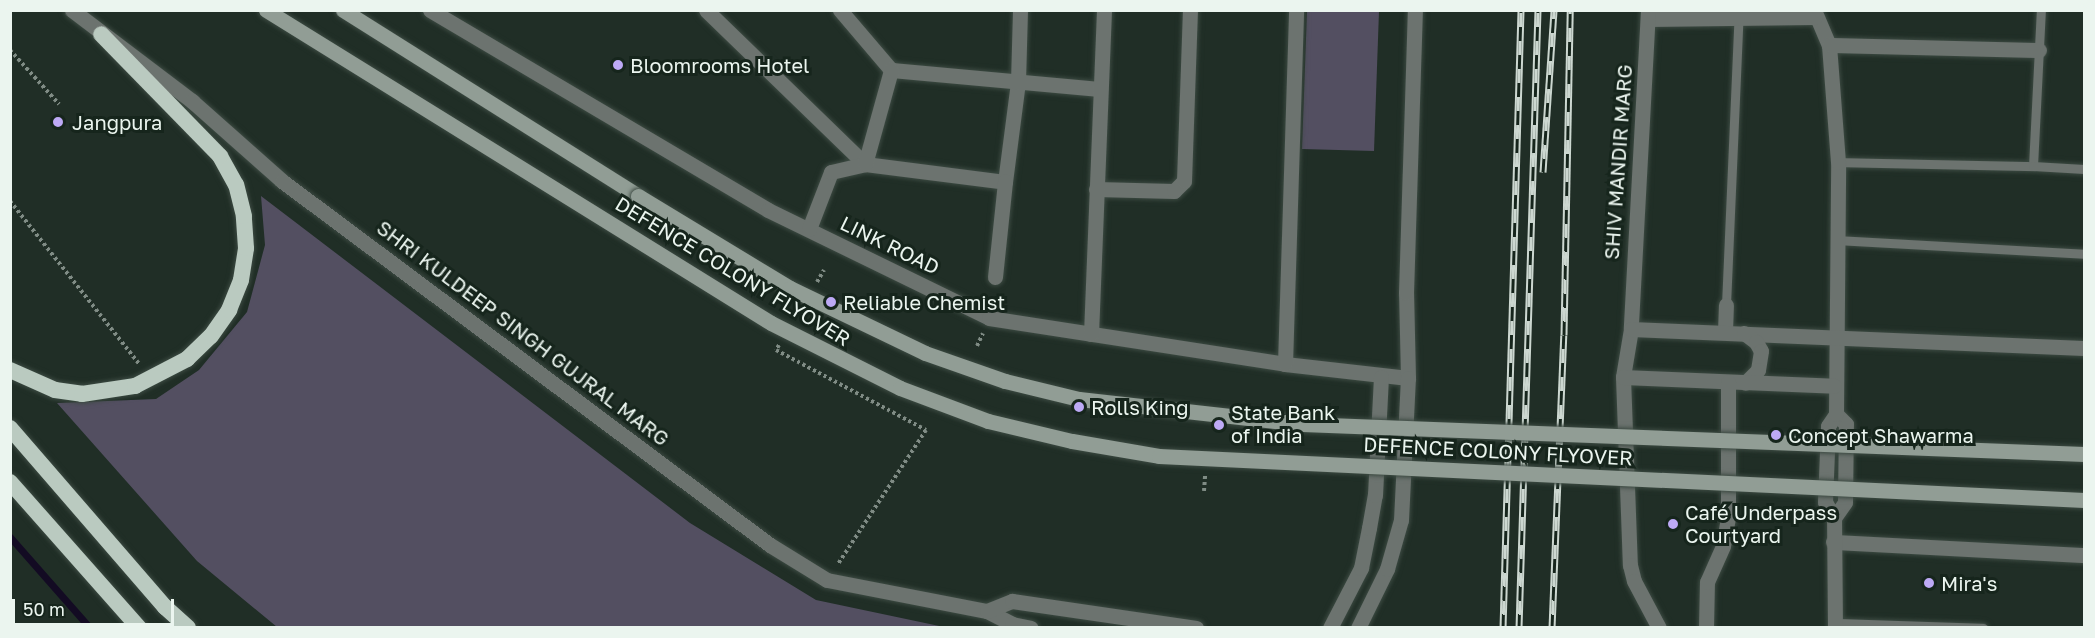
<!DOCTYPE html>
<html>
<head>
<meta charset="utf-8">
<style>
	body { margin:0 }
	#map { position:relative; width:2095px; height:638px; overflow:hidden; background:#202e26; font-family:"Golos Text",sans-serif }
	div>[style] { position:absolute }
	.green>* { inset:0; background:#534f61 }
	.stream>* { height:7px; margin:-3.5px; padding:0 3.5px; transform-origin:3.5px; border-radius:3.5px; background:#130b23 }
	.path>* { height:4px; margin-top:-2px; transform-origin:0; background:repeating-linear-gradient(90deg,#808c85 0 3px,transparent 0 6px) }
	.roads { filter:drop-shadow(0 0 2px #3c4a42) drop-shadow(0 0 2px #3c4a42) }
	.service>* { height:9px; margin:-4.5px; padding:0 4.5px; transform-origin:4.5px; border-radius:4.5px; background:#6c736f }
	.minor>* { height:15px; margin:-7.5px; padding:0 7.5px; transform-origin:7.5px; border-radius:7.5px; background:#6c736f }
	.tertiary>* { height:15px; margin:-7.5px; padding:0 7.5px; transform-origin:7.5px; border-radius:7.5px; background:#6c736f }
	.secondary>* { height:15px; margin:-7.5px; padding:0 7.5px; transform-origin:7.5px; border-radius:7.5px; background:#919d95 }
	.trunk>* { height:16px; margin:-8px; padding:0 8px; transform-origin:8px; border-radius:8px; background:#bacac0 }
	.rail>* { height:7px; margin-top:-3.5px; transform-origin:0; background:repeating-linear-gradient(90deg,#16251c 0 14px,#ccd7d0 0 28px); box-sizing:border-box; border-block:2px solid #ccd7d0 }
	.bridges { filter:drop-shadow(0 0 2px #3c4a42) drop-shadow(0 0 2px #3c4a42) }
	.secondary-bridge>* { height:15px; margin:-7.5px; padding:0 7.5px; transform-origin:7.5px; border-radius:7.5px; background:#919d95 }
	.dots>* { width:16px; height:16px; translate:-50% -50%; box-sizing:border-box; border:3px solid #16251c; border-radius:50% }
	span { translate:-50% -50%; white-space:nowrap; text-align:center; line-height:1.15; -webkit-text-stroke:6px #16251c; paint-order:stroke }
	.poi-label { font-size:20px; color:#ebf5ef }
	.left { translate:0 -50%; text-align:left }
	.street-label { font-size:20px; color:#ebf5ef }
	.frame { position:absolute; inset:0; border:12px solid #ebf5ef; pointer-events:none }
	.scale { position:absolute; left:12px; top:599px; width:162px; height:27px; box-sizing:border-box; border:3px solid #ebf5ef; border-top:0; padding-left:8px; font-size:18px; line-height:21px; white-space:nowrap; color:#ebf5ef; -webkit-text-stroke:4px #16251c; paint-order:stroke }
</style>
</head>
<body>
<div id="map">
	<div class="green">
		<div style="clip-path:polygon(1307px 11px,1379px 11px,1374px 151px,1302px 149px)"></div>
		<div style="clip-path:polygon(261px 196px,690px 523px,816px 600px,944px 627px,277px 627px,197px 561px,57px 403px,156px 399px,199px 370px,247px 312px,265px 245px)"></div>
	</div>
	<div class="stream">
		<div style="left:10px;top:537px;width:121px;rotate:48.7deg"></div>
	</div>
	<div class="path">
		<div style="left:10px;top:50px;width:73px;rotate:47.8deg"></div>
		<div style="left:10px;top:201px;width:209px;rotate:51.6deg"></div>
		<div style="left:817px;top:282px;width:14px;rotate:-60deg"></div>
		<div style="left:779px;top:345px;width:6px;rotate:121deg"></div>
		<div style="left:776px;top:350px;width:170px;rotate:28.1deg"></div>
		<div style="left:926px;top:430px;width:160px;rotate:123.3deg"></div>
		<div style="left:977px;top:346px;width:14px;rotate:-65deg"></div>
		<div style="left:1204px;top:491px;width:16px;rotate:-86deg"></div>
	</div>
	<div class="roads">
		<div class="service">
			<div style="left:1838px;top:162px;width:195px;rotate:1.2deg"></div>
			<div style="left:2033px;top:166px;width:156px;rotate:-87.1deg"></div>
			<div style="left:2033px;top:166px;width:51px;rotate:3.4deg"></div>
			<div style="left:1836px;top:240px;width:248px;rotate:3.2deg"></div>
			<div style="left:1726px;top:305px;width:292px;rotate:-87.5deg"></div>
			<div style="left:1835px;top:623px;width:148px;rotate:1.9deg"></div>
		</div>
		<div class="minor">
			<div style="left:430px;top:10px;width:393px;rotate:30.6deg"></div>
			<div style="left:768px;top:210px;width:246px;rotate:26deg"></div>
			<div style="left:989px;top:318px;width:300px;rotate:8.8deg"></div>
			<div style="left:1285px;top:364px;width:124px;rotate:6.5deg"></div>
			<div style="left:1408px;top:378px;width:85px;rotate:-91.3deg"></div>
			<div style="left:1406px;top:293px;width:283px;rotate:-88.2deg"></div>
			<div style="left:706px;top:10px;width:221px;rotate:44.1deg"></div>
			<div style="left:865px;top:164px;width:141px;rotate:7.3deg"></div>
			<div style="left:1005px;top:182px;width:101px;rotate:-82.6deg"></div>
			<div style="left:1018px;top:82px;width:72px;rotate:-88.4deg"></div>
			<div style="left:840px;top:10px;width:79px;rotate:49.6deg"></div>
			<div style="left:891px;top:70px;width:210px;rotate:5.2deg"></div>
			<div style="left:1814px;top:10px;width:38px;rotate:67deg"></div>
			<div style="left:1648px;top:19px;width:167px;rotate:-0.7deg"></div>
			<div style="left:1096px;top:189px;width:78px;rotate:1.5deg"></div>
			<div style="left:1174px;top:191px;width:14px;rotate:-45deg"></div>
			<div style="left:1184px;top:181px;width:171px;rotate:-88deg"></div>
			<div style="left:809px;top:229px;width:61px;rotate:-68.9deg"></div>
			<div style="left:831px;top:172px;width:35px;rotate:-13deg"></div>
			<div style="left:865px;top:164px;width:98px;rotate:-74.5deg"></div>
			<div style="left:995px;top:277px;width:96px;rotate:-84deg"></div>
			<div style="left:1725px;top:332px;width:27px;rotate:-88deg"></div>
			<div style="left:1091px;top:334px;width:324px;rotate:-87.7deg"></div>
			<div style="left:1285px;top:364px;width:354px;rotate:-88.2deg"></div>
			<div style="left:1834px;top:518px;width:19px;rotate:-55deg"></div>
			<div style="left:1845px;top:502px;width:78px;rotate:-89.3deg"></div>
			<div style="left:1846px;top:424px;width:14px;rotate:-135deg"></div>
			<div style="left:1833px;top:542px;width:251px;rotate:3deg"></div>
			<div style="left:1835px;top:628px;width:110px;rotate:-90.5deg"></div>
			<div style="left:1834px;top:518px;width:18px;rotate:-119deg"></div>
			<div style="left:1825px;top:502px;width:76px;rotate:-87.7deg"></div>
			<div style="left:1828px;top:426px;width:14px;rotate:-56deg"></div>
			<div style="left:1836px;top:414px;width:252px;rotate:-89.5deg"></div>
			<div style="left:1838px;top:162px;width:117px;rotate:-94.4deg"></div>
			<div style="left:1829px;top:45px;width:210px;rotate:1.4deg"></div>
		</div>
		<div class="tertiary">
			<div style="left:72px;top:10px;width:151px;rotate:37.2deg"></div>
			<div style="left:192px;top:101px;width:120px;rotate:41.6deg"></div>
			<div style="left:282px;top:181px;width:609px;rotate:36.72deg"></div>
			<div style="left:770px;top:545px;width:67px;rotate:31.6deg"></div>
			<div style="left:827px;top:580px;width:163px;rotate:11deg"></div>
			<div style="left:987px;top:611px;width:28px;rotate:27deg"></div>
			<div style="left:1012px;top:624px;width:19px;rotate:12deg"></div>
			<div style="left:1648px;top:10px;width:319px;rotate:93.1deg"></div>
			<div style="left:1631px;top:329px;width:49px;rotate:99.5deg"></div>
			<div style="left:1623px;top:377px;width:188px;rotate:87.9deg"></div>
			<div style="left:1630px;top:565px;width:16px;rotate:76deg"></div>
			<div style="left:1634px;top:581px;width:53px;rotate:62deg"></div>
			<div style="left:1631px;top:329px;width:453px;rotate:2.4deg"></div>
			<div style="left:1744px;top:333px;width:15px;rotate:37deg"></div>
			<div style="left:1756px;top:342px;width:10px;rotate:61deg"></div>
			<div style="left:1761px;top:351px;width:19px;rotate:99deg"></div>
			<div style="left:1758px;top:370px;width:18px;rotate:135deg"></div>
			<div style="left:1623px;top:377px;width:211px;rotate:2.4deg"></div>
			<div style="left:987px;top:611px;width:27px;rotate:-22deg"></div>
			<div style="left:1012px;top:601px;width:186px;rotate:8.3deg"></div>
			<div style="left:1330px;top:628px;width:68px;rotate:-62.7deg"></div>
			<div style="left:1361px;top:568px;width:41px;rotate:-78.7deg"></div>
			<div style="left:1369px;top:528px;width:34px;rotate:-80deg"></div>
			<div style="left:1375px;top:495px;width:118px;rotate:-87.1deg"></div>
			<div style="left:1358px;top:628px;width:66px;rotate:-63.8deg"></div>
			<div style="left:1387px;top:569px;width:51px;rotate:-74.1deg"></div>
			<div style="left:1401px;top:520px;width:142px;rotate:-87.2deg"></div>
			<div style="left:1706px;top:628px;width:46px;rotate:-88.8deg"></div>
			<div style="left:1707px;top:582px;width:39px;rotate:-66deg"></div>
			<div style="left:1723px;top:546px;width:29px;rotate:-80deg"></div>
			<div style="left:1728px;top:517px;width:135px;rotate:-90deg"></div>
		</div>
		<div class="secondary">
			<div style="left:343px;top:10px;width:349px;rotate:32.2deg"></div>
		</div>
		<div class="trunk">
			<div style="left:10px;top:370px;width:49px;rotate:24deg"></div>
			<div style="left:55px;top:390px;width:27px;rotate:8deg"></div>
			<div style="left:82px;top:394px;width:54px;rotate:-8.6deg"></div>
			<div style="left:135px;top:386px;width:59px;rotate:-27.4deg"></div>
			<div style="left:187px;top:359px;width:33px;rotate:-44deg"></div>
			<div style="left:211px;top:336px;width:32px;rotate:-55deg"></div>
			<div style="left:229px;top:310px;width:32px;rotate:-68deg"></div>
			<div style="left:241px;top:280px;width:32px;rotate:-81deg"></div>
			<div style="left:246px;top:248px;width:32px;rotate:-94deg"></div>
			<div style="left:244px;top:216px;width:32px;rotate:-104deg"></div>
			<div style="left:236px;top:185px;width:33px;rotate:-119deg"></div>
			<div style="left:220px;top:156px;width:170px;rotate:-134.3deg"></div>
			<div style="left:10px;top:428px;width:237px;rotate:49.1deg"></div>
			<div style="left:165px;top:607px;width:31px;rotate:42deg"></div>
			<div style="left:10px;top:482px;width:195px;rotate:48.5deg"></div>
		</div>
	</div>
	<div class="rail">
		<div style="left:1543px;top:172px;width:162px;rotate:-86.1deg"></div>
		<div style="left:1503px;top:628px;width:618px;rotate:-88.33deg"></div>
		<div style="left:1519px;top:628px;width:618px;rotate:-88.24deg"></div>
		<div style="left:1552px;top:628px;width:293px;rotate:-87.7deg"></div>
		<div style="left:1564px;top:335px;width:325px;rotate:-88.9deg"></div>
	</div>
	<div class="bridges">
		<div class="secondary-bridge">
			<div style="left:266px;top:10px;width:594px;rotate:31.79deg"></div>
			<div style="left:771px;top:323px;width:144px;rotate:26.7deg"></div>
			<div style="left:900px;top:388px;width:94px;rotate:20.6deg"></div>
			<div style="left:988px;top:421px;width:86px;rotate:13.4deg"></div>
			<div style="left:1072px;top:441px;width:88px;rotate:9.8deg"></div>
			<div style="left:1159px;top:456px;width:926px;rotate:2.72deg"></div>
			<div style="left:638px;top:196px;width:178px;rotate:31.2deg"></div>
			<div style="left:790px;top:288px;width:150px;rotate:25.7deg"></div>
			<div style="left:925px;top:353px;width:85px;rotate:19.3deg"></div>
			<div style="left:1005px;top:381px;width:76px;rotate:13.7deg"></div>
			<div style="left:1079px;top:399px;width:224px;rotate:6.4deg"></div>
			<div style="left:1302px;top:424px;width:783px;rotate:2.2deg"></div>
		</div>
	</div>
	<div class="dots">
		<div style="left:618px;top:65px;background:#bda9f5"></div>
		<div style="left:58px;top:122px;background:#bda9f5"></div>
		<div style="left:831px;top:302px;background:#bda9f5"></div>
		<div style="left:1079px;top:407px;background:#bda9f5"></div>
		<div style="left:1219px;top:425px;background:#bda9f5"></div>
		<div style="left:1776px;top:435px;background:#bda9f5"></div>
		<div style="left:1673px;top:524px;background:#bda9f5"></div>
		<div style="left:1929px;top:583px;background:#bda9f5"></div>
	</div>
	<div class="poi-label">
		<span class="left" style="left:630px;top:65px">Bloomrooms Hotel</span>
		<span class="left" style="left:72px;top:122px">Jangpura</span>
		<span class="left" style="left:843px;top:302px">Reliable Chemist</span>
		<span class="left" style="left:1091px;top:407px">Rolls King</span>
		<span class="left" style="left:1231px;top:424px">State Bank<br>of India</span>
		<span class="left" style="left:1788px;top:435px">Concept Shawarma</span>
		<span class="left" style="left:1685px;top:524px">Café Underpass<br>Courtyard</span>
		<span class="left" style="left:1941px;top:583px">Mira's</span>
	</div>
	<div class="street-label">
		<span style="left:1618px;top:162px;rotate:-86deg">SHIV MANDIR MARG</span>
		<span style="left:890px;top:245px;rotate:26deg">LINK ROAD</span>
		<span style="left:733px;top:271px;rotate:31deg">DEFENCE COLONY FLYOVER</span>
		<span style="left:523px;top:333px;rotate:37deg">SHRI KULDEEP SINGH GUJRAL MARG</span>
		<span style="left:1498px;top:451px;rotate:3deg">DEFENCE COLONY FLYOVER</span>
	</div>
	<div class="frame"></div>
	<div class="scale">50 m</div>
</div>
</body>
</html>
